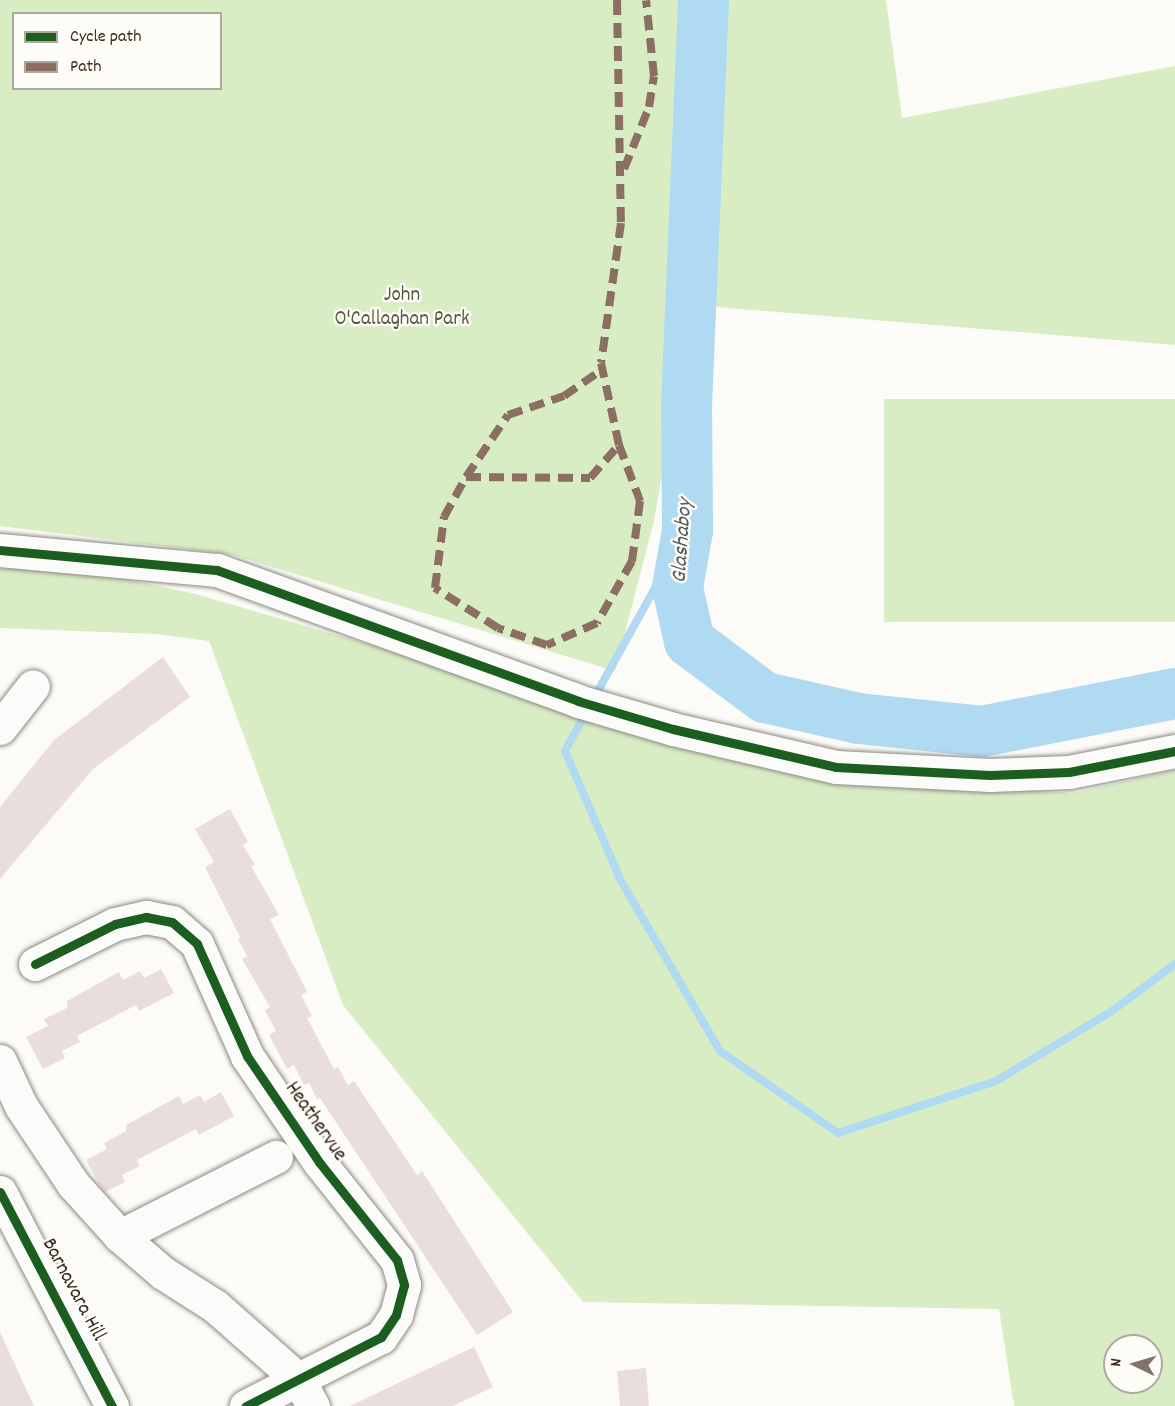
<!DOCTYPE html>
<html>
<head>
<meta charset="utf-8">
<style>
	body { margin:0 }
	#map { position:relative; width:1175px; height:1406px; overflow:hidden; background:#fcfbf8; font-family:Dekko,sans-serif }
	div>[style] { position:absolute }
	.green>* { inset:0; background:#d9edc5 }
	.stream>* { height:8px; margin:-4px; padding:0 4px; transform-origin:4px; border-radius:4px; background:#afdaf2 }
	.river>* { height:51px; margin:-25.5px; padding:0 25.5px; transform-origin:25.5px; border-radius:25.5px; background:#afdaf2 }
	.building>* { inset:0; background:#eadedc }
	.roads { filter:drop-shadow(0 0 2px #8d8985) drop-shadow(0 0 2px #8d8985) }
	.minor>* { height:33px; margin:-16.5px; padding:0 16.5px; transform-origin:16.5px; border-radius:16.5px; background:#fbfbf9 }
	.major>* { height:33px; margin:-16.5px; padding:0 16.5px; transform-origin:16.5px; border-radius:16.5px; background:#fbfbf9 }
	.quiet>* { height:8px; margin-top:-4px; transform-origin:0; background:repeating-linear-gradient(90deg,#8d6e63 0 15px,transparent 0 23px) }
	.cycleway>* { height:9px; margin:-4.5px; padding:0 4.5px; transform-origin:4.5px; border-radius:4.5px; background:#1b5e20 }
	span { translate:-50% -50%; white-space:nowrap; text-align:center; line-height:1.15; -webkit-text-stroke:5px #fdfcf7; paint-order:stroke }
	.park-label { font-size:21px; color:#5b583e }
	.street-label { font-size:21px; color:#3b2a1e }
	.water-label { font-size:22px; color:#545b5d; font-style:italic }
	.legend { position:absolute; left:12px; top:12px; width:210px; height:78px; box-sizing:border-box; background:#fdfcf7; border:2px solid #afa8a0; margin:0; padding:8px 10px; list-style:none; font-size:18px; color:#3b2a1e }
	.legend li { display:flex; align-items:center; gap:12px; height:30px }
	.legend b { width:30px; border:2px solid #afa8a0 }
	.north { position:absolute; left:1103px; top:1334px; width:60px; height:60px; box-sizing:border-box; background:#fdfcf7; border:2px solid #afa8a0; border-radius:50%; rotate:275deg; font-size:16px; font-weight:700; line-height:24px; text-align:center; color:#3b2a1e }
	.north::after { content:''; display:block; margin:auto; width:21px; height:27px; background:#7f736a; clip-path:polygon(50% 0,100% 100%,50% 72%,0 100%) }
</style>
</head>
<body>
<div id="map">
	<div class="green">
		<div style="clip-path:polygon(evenodd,0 0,886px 0,902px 118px,1175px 66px,1175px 345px,692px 305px,654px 521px,615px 671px,233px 555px,0 526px,0 0,14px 14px,220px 14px,220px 88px,14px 88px,14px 14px)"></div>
		<div style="clip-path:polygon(884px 399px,1175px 399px,1175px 622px,884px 622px)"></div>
		<div style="clip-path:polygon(evenodd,0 562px,67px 567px,192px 593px,598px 711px,838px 776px,1073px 793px,1175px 770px,1175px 1406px,1014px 1406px,999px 1309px,583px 1302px,343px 1005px,209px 641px,155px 634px,0 628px,0 562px,1115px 1346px,1151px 1346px,1151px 1382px,1115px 1382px,1115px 1346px)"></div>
	</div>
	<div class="stream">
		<div style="left:594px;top:698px;width:192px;rotate:-61deg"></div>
		<div style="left:587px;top:711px;width:46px;rotate:118.8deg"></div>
		<div style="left:565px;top:751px;width:142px;rotate:66.7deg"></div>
		<div style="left:621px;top:881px;width:197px;rotate:59.8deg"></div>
		<div style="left:720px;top:1051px;width:144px;rotate:34.8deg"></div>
		<div style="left:838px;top:1133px;width:166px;rotate:-18.2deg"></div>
		<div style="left:996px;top:1081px;width:135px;rotate:-31.1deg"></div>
		<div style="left:1112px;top:1011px;width:79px;rotate:-36.7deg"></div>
	</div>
	<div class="river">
		<div style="left:703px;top:0;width:404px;rotate:92.4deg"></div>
		<div style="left:686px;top:404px;width:126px;rotate:89.5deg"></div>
		<div style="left:687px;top:530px;width:58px;rotate:100deg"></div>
		<div style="left:677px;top:587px;width:55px;rotate:77.5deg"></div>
		<div style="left:689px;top:641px;width:94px;rotate:36.7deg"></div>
		<div style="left:764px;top:697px;width:96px;rotate:12.6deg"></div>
		<div style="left:858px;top:718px;width:124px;rotate:6deg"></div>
		<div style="left:981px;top:731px;width:198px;rotate:-11.1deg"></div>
	</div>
	<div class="building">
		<div style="clip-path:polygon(163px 657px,190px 697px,93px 769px,0 879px,0 807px,54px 740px)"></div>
		<div style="clip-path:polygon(230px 809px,248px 842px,243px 845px,255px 865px,251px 866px,279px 915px,270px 919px,307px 992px,301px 995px,312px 1016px,307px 1018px,334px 1069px,338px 1067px,348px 1085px,354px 1081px,417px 1175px,422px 1171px,513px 1312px,477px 1335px,320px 1098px,317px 1099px,309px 1083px,304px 1085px,294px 1065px,287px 1069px,269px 1035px,276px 1031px,265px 1010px,270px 1007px,242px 959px,247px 956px,238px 939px,240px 937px,205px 867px,214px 862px,195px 829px)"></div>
		<div style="clip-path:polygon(161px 969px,174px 993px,139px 1011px,136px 1005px,77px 1036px,80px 1042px,62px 1051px,65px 1058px,43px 1069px,26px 1037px,48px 1026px,44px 1019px,67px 1008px,67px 1001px,119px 972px,123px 980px,140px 971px,144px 978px)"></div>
		<div style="clip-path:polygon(221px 1092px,234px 1116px,199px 1135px,196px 1129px,137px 1160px,140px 1166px,122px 1175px,125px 1182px,105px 1192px,99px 1184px,86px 1160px,107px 1149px,104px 1143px,126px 1131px,126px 1125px,179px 1096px,183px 1104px,200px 1095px,204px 1102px)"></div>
		<div style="clip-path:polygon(0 1332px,34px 1406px,0 1406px)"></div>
		<div style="clip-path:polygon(474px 1347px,493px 1387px,453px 1406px,350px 1406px)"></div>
		<div style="clip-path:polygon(646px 1368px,649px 1406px,620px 1406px,617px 1371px)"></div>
	</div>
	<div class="roads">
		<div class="minor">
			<div style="left:0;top:728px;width:53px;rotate:-51.8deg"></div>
			<div style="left:35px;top:964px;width:89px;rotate:-26.6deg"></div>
			<div style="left:115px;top:924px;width:32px;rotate:-13deg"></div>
			<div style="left:146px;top:917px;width:26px;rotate:11deg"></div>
			<div style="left:172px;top:922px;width:33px;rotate:41deg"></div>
			<div style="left:197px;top:944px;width:123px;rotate:65.9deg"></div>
			<div style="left:247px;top:1056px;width:128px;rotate:55.8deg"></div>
			<div style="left:319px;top:1162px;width:125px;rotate:51.5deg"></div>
			<div style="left:397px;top:1260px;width:26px;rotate:74deg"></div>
			<div style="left:404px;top:1285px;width:31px;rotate:105deg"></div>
			<div style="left:396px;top:1315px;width:27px;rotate:124deg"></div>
			<div style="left:381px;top:1337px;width:152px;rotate:152.9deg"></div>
			<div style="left:0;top:1061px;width:50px;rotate:65deg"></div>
			<div style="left:21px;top:1106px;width:94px;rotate:56.3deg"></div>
			<div style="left:73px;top:1184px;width:70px;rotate:47.9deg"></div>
			<div style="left:120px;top:1236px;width:57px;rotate:40.7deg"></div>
			<div style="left:163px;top:1273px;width:62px;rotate:32.4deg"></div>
			<div style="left:215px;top:1306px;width:112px;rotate:41.4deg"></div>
			<div style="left:299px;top:1380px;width:30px;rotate:62deg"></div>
			<div style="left:0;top:1192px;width:242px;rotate:62.4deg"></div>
			<div style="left:120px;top:1236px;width:175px;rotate:-26.9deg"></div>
		</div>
		<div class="major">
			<div style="left:0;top:550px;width:218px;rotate:5.3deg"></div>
			<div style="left:217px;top:570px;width:384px;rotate:19.9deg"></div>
			<div style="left:578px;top:701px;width:99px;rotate:16.4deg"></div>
			<div style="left:673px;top:729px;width:167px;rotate:13.1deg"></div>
			<div style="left:836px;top:767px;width:154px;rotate:3deg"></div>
			<div style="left:990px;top:775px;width:79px;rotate:-2.2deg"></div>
			<div style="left:1069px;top:772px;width:108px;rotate:-11.2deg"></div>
		</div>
	</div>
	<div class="quiet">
		<div style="left:617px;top:0;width:223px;rotate:89deg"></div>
		<div style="left:621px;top:223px;width:141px;rotate:98.1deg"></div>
		<div style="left:601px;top:363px;width:84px;rotate:77.6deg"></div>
		<div style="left:619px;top:445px;width:60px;rotate:69.4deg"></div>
		<div style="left:640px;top:501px;width:61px;rotate:97.6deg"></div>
		<div style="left:632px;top:561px;width:71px;rotate:119.4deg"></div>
		<div style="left:597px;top:623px;width:55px;rotate:156.3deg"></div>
		<div style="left:547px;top:645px;width:52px;rotate:-160.9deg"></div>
		<div style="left:498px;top:628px;width:75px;rotate:-147.6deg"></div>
		<div style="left:435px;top:588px;width:72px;rotate:-82.8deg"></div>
		<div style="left:444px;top:517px;width:46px;rotate:-61.2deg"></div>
		<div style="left:466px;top:477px;width:124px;rotate:0.5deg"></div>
		<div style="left:590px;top:478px;width:44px;rotate:-48.7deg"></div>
		<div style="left:624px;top:169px;width:67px;rotate:-68deg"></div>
		<div style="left:649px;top:107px;width:31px;rotate:-81deg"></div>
		<div style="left:654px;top:76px;width:76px;rotate:-96deg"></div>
		<div style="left:466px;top:477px;width:75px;rotate:-55.9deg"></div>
		<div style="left:508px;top:415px;width:59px;rotate:-18.7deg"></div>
		<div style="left:564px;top:396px;width:47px;rotate:-34.7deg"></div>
	</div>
	<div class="cycleway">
		<div style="left:0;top:550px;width:218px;rotate:5.3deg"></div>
		<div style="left:217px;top:570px;width:384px;rotate:19.9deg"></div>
		<div style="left:578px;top:701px;width:99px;rotate:16.4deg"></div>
		<div style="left:673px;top:729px;width:167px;rotate:13.1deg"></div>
		<div style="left:836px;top:767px;width:154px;rotate:3deg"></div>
		<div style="left:990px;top:775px;width:79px;rotate:-2.2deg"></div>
		<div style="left:1069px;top:772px;width:108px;rotate:-11.2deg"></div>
		<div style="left:35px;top:964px;width:89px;rotate:-26.6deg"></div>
		<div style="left:115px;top:924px;width:32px;rotate:-13deg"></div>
		<div style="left:146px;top:917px;width:26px;rotate:11deg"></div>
		<div style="left:172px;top:922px;width:33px;rotate:41deg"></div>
		<div style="left:197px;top:944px;width:123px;rotate:65.9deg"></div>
		<div style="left:247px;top:1056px;width:128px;rotate:55.8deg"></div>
		<div style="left:319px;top:1162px;width:125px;rotate:51.5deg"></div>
		<div style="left:397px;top:1260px;width:26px;rotate:74deg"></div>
		<div style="left:404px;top:1285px;width:31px;rotate:105deg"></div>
		<div style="left:396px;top:1315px;width:27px;rotate:124deg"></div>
		<div style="left:381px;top:1337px;width:152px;rotate:152.9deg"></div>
		<div style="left:0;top:1192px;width:242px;rotate:62.4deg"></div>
	</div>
	<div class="park-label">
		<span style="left:402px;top:308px">John<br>O'Callaghan Park</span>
	</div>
	<div class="street-label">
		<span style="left:315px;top:1122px;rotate:55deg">Heathervue</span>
		<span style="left:73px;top:1290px;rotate:62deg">Barnavara Hill</span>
	</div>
	<div class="water-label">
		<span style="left:683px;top:541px;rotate:-86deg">Glashaboy</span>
	</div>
	<ul class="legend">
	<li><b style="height:8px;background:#1b5e20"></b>Cycle path</li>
	<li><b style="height:8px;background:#8d6e63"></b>Path</li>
	</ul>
	<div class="north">N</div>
</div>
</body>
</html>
